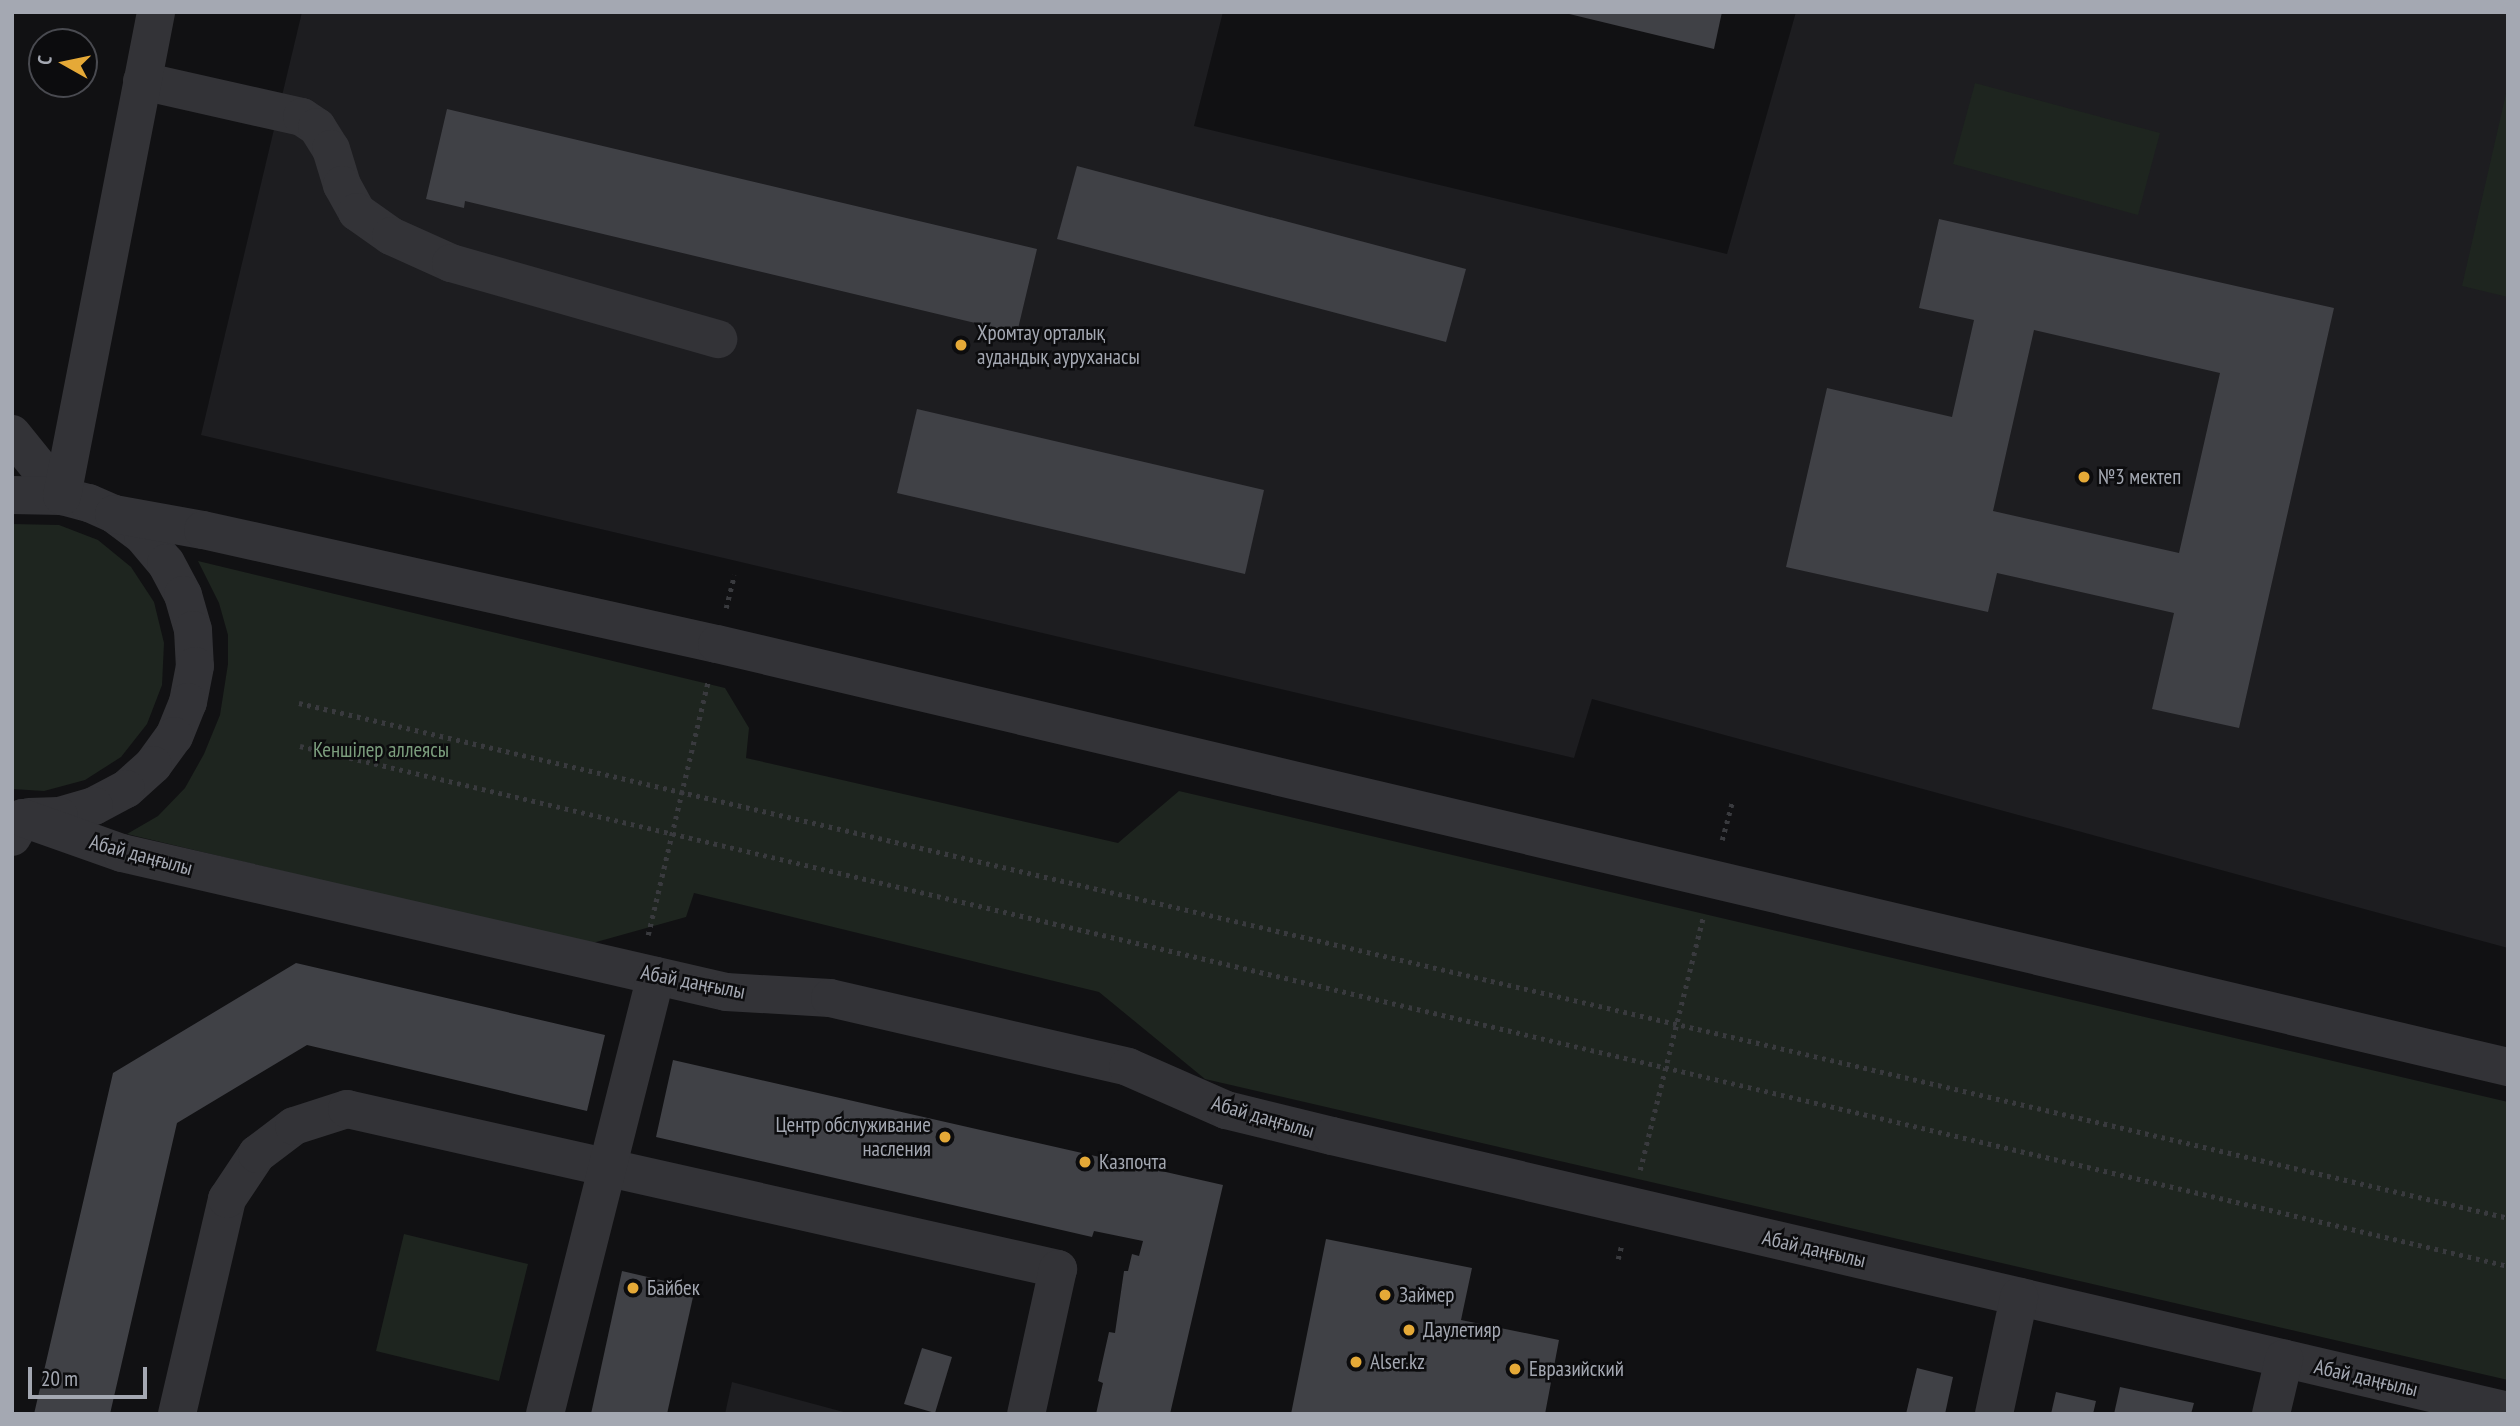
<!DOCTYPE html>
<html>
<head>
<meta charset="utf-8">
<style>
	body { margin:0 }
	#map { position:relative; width:2520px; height:1426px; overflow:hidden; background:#111113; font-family:"PT Sans Narrow",sans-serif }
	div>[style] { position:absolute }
	.built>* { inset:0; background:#1d1d20 }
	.green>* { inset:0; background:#1e251f }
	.building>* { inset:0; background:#404146 }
	.path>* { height:4.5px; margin-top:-2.25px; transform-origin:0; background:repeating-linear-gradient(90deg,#393a3e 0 3.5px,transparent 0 8.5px) }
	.minor>* { height:38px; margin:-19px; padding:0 19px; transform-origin:19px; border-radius:19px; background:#333337 }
	.dots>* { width:19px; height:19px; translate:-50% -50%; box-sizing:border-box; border:4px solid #0c0c0e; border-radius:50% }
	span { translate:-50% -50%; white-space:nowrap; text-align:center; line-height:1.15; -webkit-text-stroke:5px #0c0c0e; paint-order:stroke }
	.poi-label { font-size:21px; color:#a4a8b2 }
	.left { translate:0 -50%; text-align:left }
	.right { translate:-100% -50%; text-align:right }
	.park-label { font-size:21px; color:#7b9d7d }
	.street-label { font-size:21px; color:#a4a8b2 }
	.frame { position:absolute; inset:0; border:14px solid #a4a8b2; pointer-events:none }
	.north { position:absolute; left:28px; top:28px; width:70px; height:70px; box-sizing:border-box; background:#0c0c0e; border:2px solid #494a50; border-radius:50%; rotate:279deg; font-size:19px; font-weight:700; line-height:28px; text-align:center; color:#a4a8b2 }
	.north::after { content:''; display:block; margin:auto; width:24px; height:32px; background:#e5a937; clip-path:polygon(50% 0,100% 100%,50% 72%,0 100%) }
	.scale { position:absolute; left:28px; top:1367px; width:119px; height:32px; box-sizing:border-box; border:4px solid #a4a8b2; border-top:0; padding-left:9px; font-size:21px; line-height:24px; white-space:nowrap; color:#a4a8b2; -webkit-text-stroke:5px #0c0c0e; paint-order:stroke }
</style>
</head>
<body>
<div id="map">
	<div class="built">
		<div style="clip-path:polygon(302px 12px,1223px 12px,1194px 126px,1727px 254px,1796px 12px,2508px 12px,2508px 948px,1592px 699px,1574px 758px,201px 435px)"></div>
		<div style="clip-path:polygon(732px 1382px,851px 1414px,725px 1414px)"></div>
	</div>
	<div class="green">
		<div style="clip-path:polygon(1975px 83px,2160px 133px,2138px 215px,1953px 164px)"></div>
		<div style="clip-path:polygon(2508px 85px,2508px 297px,2462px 286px)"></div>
		<div style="clip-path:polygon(12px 524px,59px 525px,98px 540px,131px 567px,154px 602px,164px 643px,162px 685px,147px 724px,121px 757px,85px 780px,44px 791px,12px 789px)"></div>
		<div style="clip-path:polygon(198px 561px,725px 688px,749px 728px,746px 758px,1118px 843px,1179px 791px,2508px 1102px,2508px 1380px,1205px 1079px,1099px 992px,694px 893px,686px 917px,589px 944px,127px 834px,158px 816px,185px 788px,204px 754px,220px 715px,228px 664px,228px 635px,219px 603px)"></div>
		<div style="clip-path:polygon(404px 1234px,528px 1264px,499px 1381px,376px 1351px)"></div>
	</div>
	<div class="building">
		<div style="clip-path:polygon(1561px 12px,1722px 12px,1714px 49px)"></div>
		<div style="clip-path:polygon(447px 109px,1037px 249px,1017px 333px,465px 201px,464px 208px,426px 199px)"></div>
		<div style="clip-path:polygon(1077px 166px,1466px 269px,1446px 342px,1057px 239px)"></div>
		<div style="clip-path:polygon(evenodd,1939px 219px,2334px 308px,2239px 728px,2152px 709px,2174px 613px,1997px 573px,1988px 612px,1786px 567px,1827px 388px,1952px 417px,1974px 320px,1919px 308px,1939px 219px,2034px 330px,2220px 373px,2179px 553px,1993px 511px,2034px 330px)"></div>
		<div style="clip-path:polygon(917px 409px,1264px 490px,1245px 574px,897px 493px)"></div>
		<div style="clip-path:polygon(296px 963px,605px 1035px,587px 1111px,307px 1045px,177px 1123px,110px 1414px,34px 1414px,113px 1073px)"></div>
		<div style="clip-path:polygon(673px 1060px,1223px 1185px,1170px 1414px,1096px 1414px,1103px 1383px,1098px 1381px,1109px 1332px,1115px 1333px,1124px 1271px,1128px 1271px,1132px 1254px,1139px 1256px,1143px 1241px,1094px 1231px,1092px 1237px,656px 1137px)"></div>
		<div style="clip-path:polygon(1326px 1239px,1472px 1268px,1461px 1320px,1559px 1340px,1545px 1414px,1291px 1414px)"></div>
		<div style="clip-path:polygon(622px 1271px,695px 1288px,667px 1414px,591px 1414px)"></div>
		<div style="clip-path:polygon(922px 1348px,952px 1357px,935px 1413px,904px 1404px)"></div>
		<div style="clip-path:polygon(1917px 1368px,1953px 1377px,1945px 1414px,1906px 1414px)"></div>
		<div style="clip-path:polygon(2120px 1387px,2194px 1403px,2191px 1414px,2114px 1414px)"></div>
		<div style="clip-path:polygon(2056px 1392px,2096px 1401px,2093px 1414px,2051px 1414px)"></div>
	</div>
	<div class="path">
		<div style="left:726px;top:608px;width:34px;rotate:-76deg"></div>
		<div style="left:299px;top:703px;width:2268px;rotate:13.12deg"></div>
		<div style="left:300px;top:746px;width:2268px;rotate:13.25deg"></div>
		<div style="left:1722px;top:840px;width:39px;rotate:-75deg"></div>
		<div style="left:648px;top:935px;width:261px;rotate:-76.7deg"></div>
		<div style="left:1640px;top:1170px;width:261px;rotate:-76deg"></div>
		<div style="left:1618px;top:1259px;width:16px;rotate:-76deg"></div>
	</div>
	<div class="minor">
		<div style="left:142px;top:81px;width:164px;rotate:12.7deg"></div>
		<div style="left:302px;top:117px;width:18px;rotate:34deg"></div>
		<div style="left:317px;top:127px;width:26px;rotate:58deg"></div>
		<div style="left:331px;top:149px;width:38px;rotate:73deg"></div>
		<div style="left:342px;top:185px;width:31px;rotate:61deg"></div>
		<div style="left:357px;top:212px;width:42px;rotate:35.2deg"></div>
		<div style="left:391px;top:236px;width:66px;rotate:24.2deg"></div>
		<div style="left:451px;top:263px;width:278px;rotate:15.9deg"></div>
		<div style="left:12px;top:434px;width:80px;rotate:51.1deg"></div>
		<div style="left:12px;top:495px;width:50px;rotate:1.1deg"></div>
		<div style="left:62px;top:496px;width:28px;rotate:15deg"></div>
		<div style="left:89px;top:503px;width:27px;rotate:24deg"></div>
		<div style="left:114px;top:514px;width:36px;rotate:37deg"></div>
		<div style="left:143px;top:536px;width:35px;rotate:50deg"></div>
		<div style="left:166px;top:563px;width:36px;rotate:62deg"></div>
		<div style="left:183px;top:595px;width:36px;rotate:74deg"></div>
		<div style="left:193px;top:630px;width:36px;rotate:87deg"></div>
		<div style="left:195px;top:666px;width:37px;rotate:101deg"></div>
		<div style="left:188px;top:702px;width:37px;rotate:112deg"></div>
		<div style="left:174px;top:736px;width:36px;rotate:126deg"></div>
		<div style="left:153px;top:765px;width:36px;rotate:138deg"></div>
		<div style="left:126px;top:789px;width:36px;rotate:152deg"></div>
		<div style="left:94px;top:806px;width:36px;rotate:164deg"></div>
		<div style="left:59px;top:816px;width:30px;rotate:178deg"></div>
		<div style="left:62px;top:496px;width:493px;rotate:-79deg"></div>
		<div style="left:114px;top:514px;width:90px;rotate:10.2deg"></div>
		<div style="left:203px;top:530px;width:526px;rotate:12.51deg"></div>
		<div style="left:717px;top:644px;width:1840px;rotate:13.29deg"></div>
		<div style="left:12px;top:837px;width:22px;rotate:-60deg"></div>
		<div style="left:23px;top:818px;width:105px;rotate:19.5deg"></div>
		<div style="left:122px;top:853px;width:620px;rotate:12.96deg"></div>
		<div style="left:726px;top:992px;width:104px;rotate:3.3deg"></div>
		<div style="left:830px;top:998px;width:306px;rotate:13deg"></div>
		<div style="left:1128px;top:1067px;width:107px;rotate:23.7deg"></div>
		<div style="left:1226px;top:1110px;width:109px;rotate:13.8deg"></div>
		<div style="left:1332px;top:1136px;width:1208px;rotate:13.16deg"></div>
		<div style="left:177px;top:1414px;width:221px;rotate:-76.9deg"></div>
		<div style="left:227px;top:1199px;width:54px;rotate:-56.3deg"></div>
		<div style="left:257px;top:1154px;width:46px;rotate:-37.1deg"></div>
		<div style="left:294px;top:1126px;width:56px;rotate:-17.8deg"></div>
		<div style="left:347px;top:1109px;width:729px;rotate:12.68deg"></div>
		<div style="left:1058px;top:1269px;width:148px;rotate:102.4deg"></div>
		<div style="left:545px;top:1414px;width:452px;rotate:-75.8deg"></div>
		<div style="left:1994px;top:1414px;width:120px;rotate:-77.9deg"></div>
		<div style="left:2271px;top:1414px;width:57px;rotate:-76.7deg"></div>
	</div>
	<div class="dots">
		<div style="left:961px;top:345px;background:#e5a937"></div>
		<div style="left:2084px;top:477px;background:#e5a937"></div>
		<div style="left:945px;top:1137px;background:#e5a937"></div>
		<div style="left:1085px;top:1162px;background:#e5a937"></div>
		<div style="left:633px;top:1288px;background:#e5a937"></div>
		<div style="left:1385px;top:1295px;background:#e5a937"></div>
		<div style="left:1409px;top:1330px;background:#e5a937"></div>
		<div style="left:1356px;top:1362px;background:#e5a937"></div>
		<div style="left:1515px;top:1369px;background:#e5a937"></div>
	</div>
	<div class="poi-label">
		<span class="left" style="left:977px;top:345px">Хромтау орталық<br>аудандық ауруханасы</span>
		<span class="left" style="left:2098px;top:477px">№3 мектеп</span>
		<span class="right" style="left:931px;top:1137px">Центр обслуживание<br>насления</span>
		<span class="left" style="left:1099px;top:1162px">Казпочта</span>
		<span class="left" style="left:647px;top:1288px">Байбек</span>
		<span class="left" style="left:1399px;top:1295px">Займер</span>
		<span class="left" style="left:1423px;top:1330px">Даулетияр</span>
		<span class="left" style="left:1370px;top:1362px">Alser.kz</span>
		<span class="left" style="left:1529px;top:1369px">Евразийский</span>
	</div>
	<div class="park-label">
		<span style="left:381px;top:750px">Кеншілер аллеясы</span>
	</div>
	<div class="street-label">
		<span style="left:141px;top:855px;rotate:15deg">Абай даңғылы</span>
		<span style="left:693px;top:982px;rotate:11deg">Абай даңғылы</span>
		<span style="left:1263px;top:1117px;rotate:16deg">Абай даңғылы</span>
		<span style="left:1814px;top:1249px;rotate:13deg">Абай даңғылы</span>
		<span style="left:2366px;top:1378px;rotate:13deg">Абай даңғылы</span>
	</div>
	<div class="frame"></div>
	<div class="north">С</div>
	<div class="scale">20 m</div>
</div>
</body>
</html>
